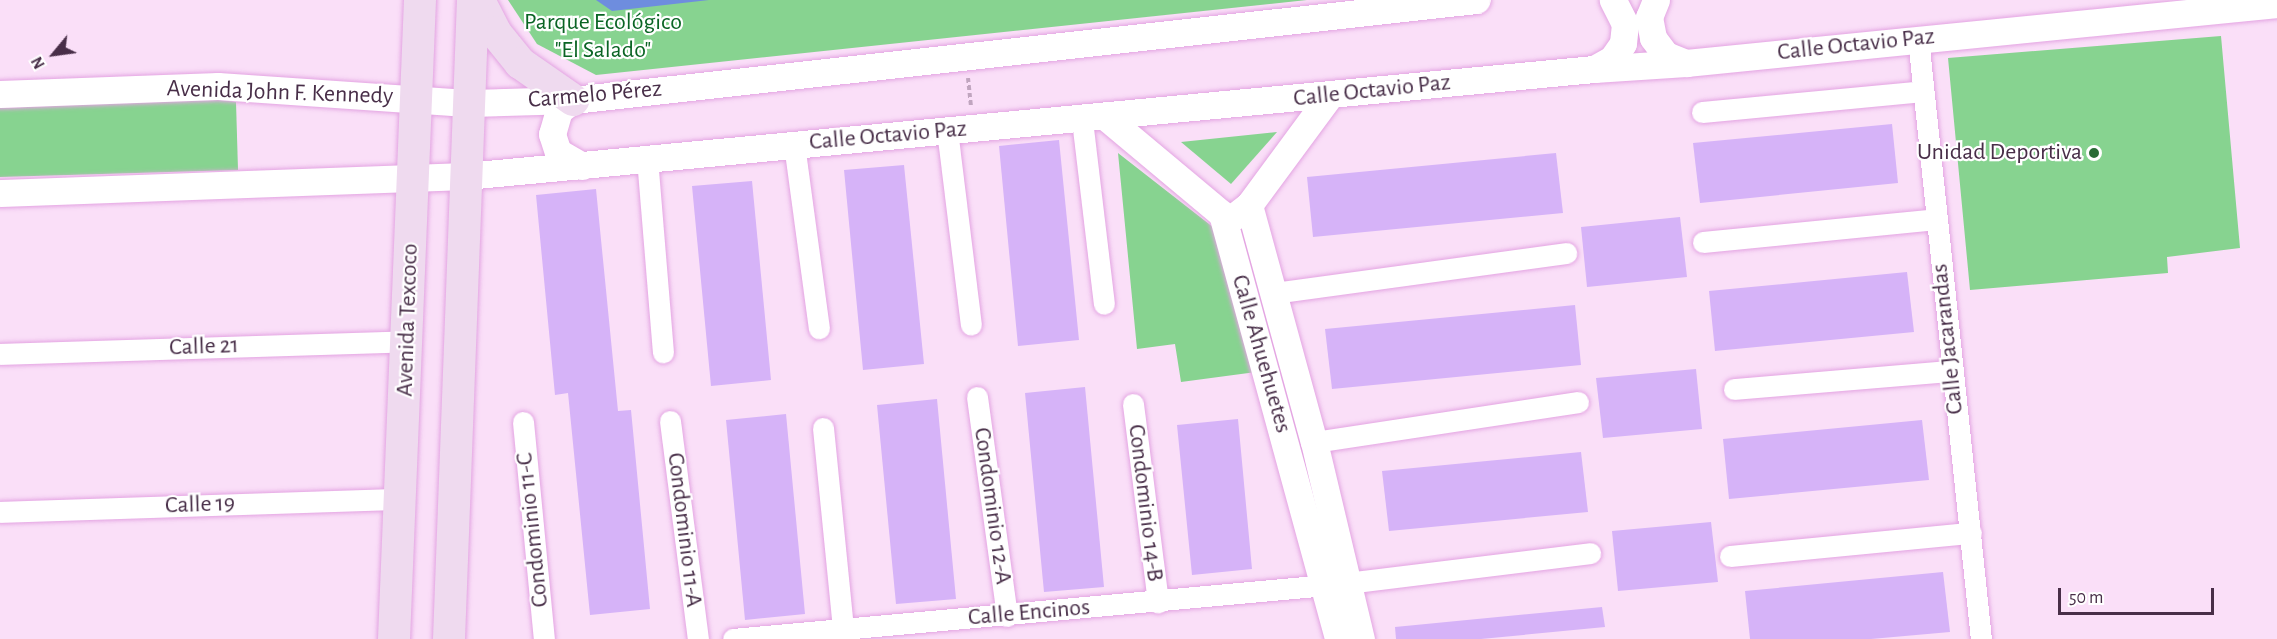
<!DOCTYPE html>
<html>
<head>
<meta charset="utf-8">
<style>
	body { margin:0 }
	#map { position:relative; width:2277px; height:639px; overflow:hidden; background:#fadff8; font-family:"Alegreya Sans",sans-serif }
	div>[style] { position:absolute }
	.green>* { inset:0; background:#87d390 }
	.water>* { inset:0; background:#6e8dde }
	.building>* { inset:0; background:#d6b3f8 }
	.path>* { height:4px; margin-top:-2px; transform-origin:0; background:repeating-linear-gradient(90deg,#c0a5bf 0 4.5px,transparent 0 7.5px) }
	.roads { filter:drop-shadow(0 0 2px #e3a4e2) drop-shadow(0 0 2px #e3a4e2) }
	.minor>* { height:21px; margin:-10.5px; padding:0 10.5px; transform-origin:10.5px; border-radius:10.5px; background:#fff }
	.tertiary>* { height:27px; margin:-13.5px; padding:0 13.5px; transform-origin:13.5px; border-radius:13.5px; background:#fff }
	.secondary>* { height:32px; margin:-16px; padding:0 16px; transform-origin:16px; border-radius:16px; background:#efdaef }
	.dots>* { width:16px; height:16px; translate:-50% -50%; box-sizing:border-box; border:3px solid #fff; border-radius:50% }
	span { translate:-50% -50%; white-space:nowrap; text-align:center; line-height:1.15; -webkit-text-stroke:4.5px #fff; paint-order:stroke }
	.park-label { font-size:24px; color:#0a6424 }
	.street-label { font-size:24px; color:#482e48 }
	.poi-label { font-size:24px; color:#482e48 }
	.right { translate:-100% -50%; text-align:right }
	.north { position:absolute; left:24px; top:24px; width:60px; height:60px; -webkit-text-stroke:4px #fff; paint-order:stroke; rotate:241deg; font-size:16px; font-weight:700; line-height:24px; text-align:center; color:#482e48 }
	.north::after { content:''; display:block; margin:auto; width:21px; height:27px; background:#482e48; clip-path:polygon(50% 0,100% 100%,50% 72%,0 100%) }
	.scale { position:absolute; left:2058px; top:588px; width:156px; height:27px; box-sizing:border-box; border:3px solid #482e48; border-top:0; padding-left:8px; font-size:18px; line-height:21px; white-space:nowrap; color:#482e48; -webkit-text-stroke:4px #fff; paint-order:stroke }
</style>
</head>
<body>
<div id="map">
	<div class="green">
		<div style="clip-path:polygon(508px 0,1307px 0,596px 75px,537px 44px)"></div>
		<div style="clip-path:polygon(2221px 36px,2240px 248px,2167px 257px,2168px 273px,1970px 290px,1948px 58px)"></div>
		<div style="clip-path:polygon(213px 99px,236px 102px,238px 170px,0 177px,0 108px)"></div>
		<div style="clip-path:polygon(1277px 132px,1231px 184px,1181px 142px)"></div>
		<div style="clip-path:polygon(1118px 153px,1218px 231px,1256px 372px,1181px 382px,1175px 344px,1137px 349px)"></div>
	</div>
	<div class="water">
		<div style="clip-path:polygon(596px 0,709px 0,612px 11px)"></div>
	</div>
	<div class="building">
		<div style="clip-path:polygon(1892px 124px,1898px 183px,1700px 203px,1693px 143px)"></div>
		<div style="clip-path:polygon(1059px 140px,1079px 340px,1018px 346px,999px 146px)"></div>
		<div style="clip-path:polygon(1556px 153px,1563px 213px,1313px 237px,1307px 177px)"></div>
		<div style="clip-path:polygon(904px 165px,924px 364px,863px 370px,844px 170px)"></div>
		<div style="clip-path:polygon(752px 181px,771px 380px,711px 386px,692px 186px)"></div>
		<div style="clip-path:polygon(596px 189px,618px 411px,631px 410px,650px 609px,590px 615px,568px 393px,555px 395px,536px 195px)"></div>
		<div style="clip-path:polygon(1680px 217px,1687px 277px,1587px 287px,1581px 227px)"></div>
		<div style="clip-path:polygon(1907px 272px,1914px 332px,1715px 351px,1709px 291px)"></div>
		<div style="clip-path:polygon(1575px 305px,1581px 365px,1332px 389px,1325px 329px)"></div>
		<div style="clip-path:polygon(1696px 369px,1702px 429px,1603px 438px,1596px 378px)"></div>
		<div style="clip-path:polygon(1085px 387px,1104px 587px,1044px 592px,1025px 393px)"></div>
		<div style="clip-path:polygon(937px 399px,956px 599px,896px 604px,877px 405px)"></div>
		<div style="clip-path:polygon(786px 414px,805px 614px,745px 620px,726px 420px)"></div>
		<div style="clip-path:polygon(1238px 419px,1252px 569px,1192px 575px,1177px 425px)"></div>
		<div style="clip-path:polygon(1922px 420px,1929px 480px,1729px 499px,1723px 439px)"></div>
		<div style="clip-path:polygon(1581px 452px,1588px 512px,1389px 531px,1382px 471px)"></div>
		<div style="clip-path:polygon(1711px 522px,1718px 582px,1618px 591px,1612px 531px)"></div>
		<div style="clip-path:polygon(1943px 572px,1950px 632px,1871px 639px,1750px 639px,1745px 591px)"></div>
		<div style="clip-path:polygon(1602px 607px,1605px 627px,1481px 639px,1396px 639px,1395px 627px)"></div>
	</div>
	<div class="path">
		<div style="left:968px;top:78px;width:28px;rotate:84deg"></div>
	</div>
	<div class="roads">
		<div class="minor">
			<div style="left:1918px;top:38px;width:604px;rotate:84.02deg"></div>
			<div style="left:1702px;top:112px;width:222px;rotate:-5.4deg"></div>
			<div style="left:1082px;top:120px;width:185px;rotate:83.2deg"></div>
			<div style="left:947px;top:130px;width:196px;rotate:83deg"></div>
			<div style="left:794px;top:144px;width:186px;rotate:82.3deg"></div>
			<div style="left:647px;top:158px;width:195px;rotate:85.3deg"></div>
			<div style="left:1703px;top:242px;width:234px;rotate:-5.6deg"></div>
			<div style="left:1274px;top:293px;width:295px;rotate:-7.8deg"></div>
			<div style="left:0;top:354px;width:407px;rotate:-1.8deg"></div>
			<div style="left:1734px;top:389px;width:217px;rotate:-4.8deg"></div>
			<div style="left:977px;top:397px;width:221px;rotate:82.2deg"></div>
			<div style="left:1133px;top:404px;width:200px;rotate:82.8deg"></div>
			<div style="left:670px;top:421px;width:220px;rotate:82.7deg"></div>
			<div style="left:523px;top:422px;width:218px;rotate:84.5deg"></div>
			<div style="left:823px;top:428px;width:212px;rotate:84.3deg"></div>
			<div style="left:1314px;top:442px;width:267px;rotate:-8.6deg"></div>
			<div style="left:0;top:512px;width:400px;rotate:-1.9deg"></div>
			<div style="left:1730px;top:556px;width:242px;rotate:-5.5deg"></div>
			<div style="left:1347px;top:583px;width:245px;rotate:-7deg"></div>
			<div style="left:733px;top:639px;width:595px;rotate:-5.2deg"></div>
		</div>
		<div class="tertiary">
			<div style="left:1656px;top:0;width:18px;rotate:112deg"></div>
			<div style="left:1649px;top:17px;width:21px;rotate:79deg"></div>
			<div style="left:1653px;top:38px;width:21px;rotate:53deg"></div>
			<div style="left:1666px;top:55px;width:22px;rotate:22deg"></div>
			<div style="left:1594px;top:69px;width:21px;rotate:-29deg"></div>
			<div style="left:1612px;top:59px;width:19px;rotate:-55deg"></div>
			<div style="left:1623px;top:43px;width:19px;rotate:-84deg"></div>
			<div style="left:1625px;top:24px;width:27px;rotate:-117deg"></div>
			<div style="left:0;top:94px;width:218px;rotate:-2.1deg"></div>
			<div style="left:218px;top:86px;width:253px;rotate:3.9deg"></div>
			<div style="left:470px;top:103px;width:103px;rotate:-1.7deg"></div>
			<div style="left:573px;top:100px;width:909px;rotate:-6.32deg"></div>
			<div style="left:573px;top:100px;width:17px;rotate:144deg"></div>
			<div style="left:559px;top:110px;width:25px;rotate:106deg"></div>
			<div style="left:552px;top:134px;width:19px;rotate:72deg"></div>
			<div style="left:558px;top:152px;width:28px;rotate:30deg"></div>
			<div style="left:1107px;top:118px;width:150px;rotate:39.9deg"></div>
			<div style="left:1222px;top:214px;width:441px;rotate:74.7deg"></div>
			<div style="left:0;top:193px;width:466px;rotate:-2.1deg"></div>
			<div style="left:466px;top:176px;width:1133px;rotate:-5.42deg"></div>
			<div style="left:1594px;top:69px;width:92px;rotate:-3.7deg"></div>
			<div style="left:1686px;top:63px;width:594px;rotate:-5.7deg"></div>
			<div style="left:1249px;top:205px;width:246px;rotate:74.7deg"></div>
			<div style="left:1314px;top:442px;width:203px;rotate:76.6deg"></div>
			<div style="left:1235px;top:216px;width:18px;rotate:-38deg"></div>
			<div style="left:1249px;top:205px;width:137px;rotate:-53.6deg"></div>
		</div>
		<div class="secondary">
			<div style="left:479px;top:0;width:36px;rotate:63deg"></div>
			<div style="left:495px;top:32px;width:40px;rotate:51deg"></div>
			<div style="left:520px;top:63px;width:65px;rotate:34.9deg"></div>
			<div style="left:394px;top:639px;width:640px;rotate:-87.67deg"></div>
			<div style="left:449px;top:639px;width:639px;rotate:-87.85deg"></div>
		</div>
	</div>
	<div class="dots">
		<div style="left:2094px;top:153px;background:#296b35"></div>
	</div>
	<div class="park-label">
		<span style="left:603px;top:37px">Parque Ecológico<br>"El Salado"</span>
	</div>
	<div class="street-label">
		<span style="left:1856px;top:45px;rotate:-6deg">Calle Octavio Paz</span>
		<span style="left:1372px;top:91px;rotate:-6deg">Calle Octavio Paz</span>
		<span style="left:280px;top:93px;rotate:2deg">Avenida John F. Kennedy</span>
		<span style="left:595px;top:95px;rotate:-5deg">Carmelo Pérez</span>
		<span style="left:888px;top:136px;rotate:-5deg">Calle Octavio Paz</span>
		<span style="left:408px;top:320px;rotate:-88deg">Avenida Texcoco</span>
		<span style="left:1948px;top:339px;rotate:-96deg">Calle Jacarandas</span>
		<span style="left:204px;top:347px;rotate:-2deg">Calle 21</span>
		<span style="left:1261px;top:354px;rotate:74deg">Calle Ahuehuetes</span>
		<span style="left:1145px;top:503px;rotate:83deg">Condominio 14-B</span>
		<span style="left:200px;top:505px;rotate:-2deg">Calle 19</span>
		<span style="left:992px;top:506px;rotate:82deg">Condominio 12-A</span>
		<span style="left:533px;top:530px;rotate:-96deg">Condominio 11-C</span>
		<span style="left:684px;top:530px;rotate:83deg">Condominio 11-A</span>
		<span style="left:1029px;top:613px;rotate:-5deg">Calle Encinos</span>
	</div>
	<div class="poi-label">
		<span class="right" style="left:2082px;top:153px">Unidad Deportiva</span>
	</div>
	<div class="north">N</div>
	<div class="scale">50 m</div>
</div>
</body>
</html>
